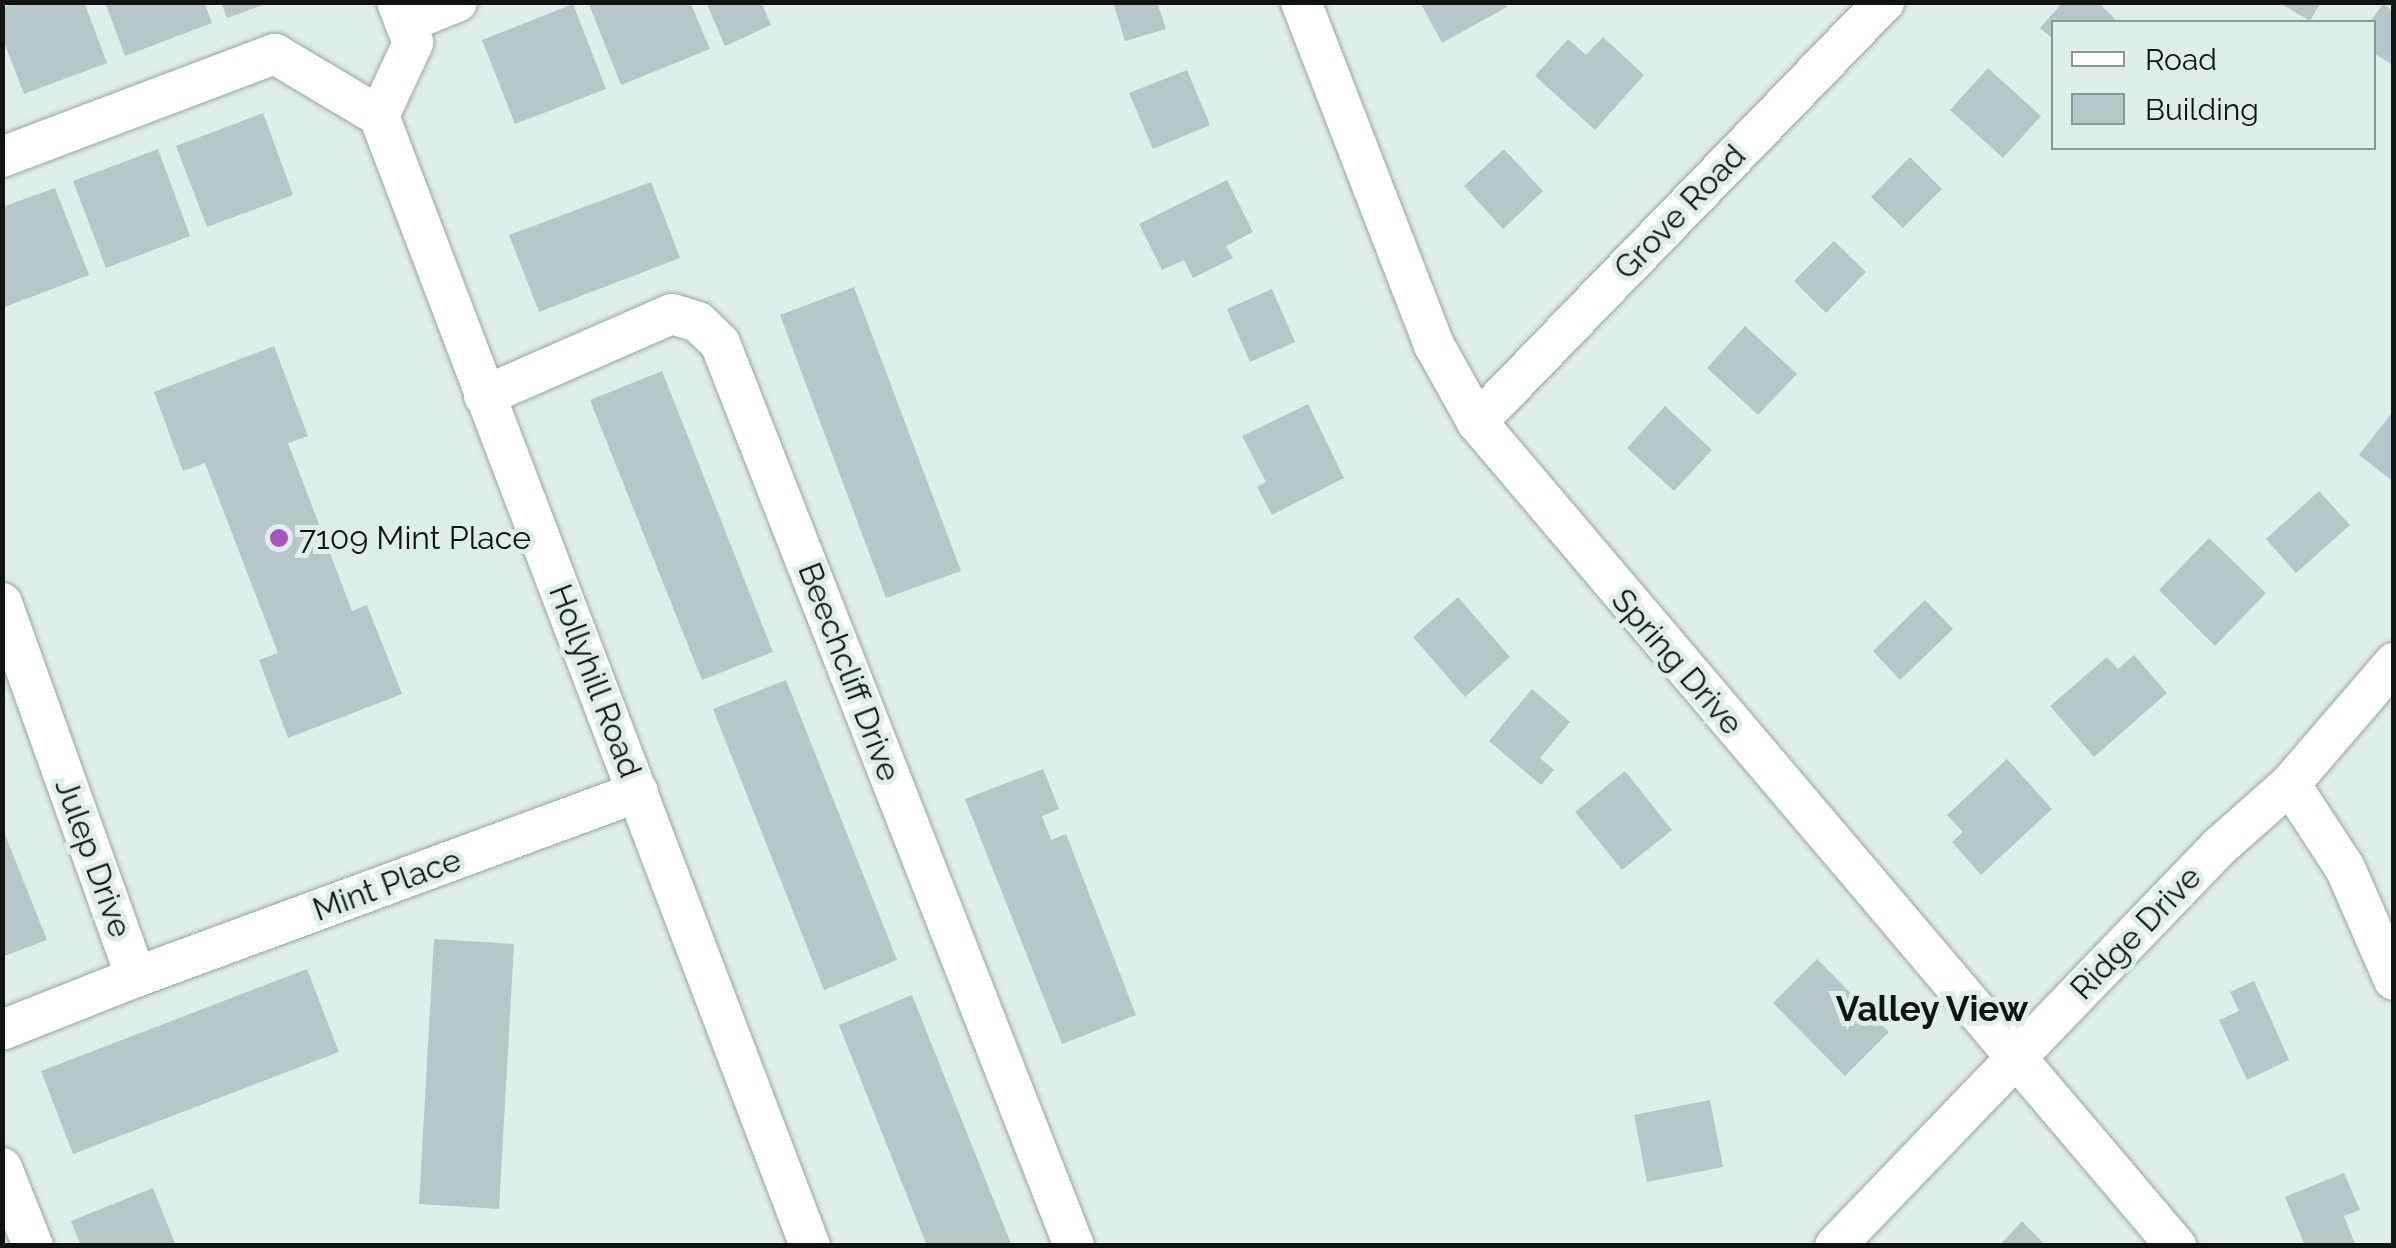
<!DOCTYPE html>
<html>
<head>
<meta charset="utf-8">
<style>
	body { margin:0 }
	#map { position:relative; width:2396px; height:1248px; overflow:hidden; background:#dfedeb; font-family:Raleway,sans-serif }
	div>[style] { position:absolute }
	.building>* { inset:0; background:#b9c6c9 }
	.roads { filter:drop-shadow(0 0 2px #97a4a2) drop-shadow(0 0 2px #97a4a2) }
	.minor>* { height:40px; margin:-20px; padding:0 20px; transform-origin:20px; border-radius:20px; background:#fff }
	.dots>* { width:28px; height:28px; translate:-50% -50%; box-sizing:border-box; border:5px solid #dfedeb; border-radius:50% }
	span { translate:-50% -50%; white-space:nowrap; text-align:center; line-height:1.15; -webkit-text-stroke:10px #dfedeb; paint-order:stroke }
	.street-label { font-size:32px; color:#0f1413 }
	.poi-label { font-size:32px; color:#0f1413 }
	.left { translate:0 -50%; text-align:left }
	.neighbourhood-label { font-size:35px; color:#0f1413; font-weight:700 }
	.frame { position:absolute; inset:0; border:5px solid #0f1413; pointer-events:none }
	.legend { position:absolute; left:2051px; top:20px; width:325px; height:130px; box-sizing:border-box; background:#dfedeb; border:2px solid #8c9695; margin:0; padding:12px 18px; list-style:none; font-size:30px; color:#0f1413 }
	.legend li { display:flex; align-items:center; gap:20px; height:50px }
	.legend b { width:50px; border:2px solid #8c9695 }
</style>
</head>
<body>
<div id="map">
	<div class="building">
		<div style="clip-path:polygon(16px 2px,84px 2px,107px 63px,24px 94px,2px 37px,2px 8px)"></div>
		<div style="clip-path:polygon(105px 2px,204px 2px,212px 23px,125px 56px)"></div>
		<div style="clip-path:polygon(221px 2px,268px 2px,268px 3px,227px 18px)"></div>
		<div style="clip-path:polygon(588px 2px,690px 2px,710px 49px,621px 85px)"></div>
		<div style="clip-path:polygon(706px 2px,761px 2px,771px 25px,725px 46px)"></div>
		<div style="clip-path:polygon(1113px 2px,1157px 2px,1166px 29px,1125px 41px)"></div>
		<div style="clip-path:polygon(1420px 2px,1504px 2px,1507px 7px,1442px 43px)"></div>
		<div style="clip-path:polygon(2063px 2px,2098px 2px,2118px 22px,2054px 22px,2054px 40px,2040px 28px)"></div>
		<div style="clip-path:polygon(2278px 2px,2321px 2px,2310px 21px)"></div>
		<div style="clip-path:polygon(573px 4px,606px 89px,515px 124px,482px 40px)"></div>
		<div style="clip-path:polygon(2383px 4px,2394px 11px,2394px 66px,2374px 53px,2370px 22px)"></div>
		<div style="clip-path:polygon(1603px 37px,1644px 75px,1595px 130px,1535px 76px,1568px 39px,1586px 55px)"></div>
		<div style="clip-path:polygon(1988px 68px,2041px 116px,2003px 158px,1950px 110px)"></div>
		<div style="clip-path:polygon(1187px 70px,1210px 125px,1153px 149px,1129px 93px)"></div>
		<div style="clip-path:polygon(263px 113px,293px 195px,207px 227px,176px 146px)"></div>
		<div style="clip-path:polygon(158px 149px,190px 236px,106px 268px,73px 181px)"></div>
		<div style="clip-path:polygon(1504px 149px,1543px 191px,1503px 229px,1464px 186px)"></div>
		<div style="clip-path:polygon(1910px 157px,1942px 189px,1903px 228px,1871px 197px)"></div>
		<div style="clip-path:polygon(1227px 180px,1253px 232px,1226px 246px,1233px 258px,1193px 278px,1184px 260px,1162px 270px,1139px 224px)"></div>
		<div style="clip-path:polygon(651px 182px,680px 258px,539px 312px,509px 235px)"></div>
		<div style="clip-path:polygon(55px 188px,89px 275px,2px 308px,2px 207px)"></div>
		<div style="clip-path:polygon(1834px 241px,1866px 272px,1826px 313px,1794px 281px)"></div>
		<div style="clip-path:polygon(854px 287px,961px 571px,886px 598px,780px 315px)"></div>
		<div style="clip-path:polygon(1272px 289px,1295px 342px,1250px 362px,1227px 309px)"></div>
		<div style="clip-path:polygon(1745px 326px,1797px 374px,1758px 415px,1707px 368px)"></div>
		<div style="clip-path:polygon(274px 346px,308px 436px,288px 443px,352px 611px,367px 605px,402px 694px,288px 738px,259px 660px,278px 653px,205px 463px,183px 471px,154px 392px)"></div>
		<div style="clip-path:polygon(662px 371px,773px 652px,702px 680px,590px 400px)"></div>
		<div style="clip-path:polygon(1308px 404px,1344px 478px,1272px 515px,1257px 487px,1266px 482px,1242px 436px)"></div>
		<div style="clip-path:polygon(1665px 406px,1712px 450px,1674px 491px,1627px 448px)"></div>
		<div style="clip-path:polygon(2394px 410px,2394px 482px,2359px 455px)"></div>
		<div style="clip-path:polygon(2319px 491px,2350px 525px,2296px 573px,2266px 539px)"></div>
		<div style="clip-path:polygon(2209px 538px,2266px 593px,2215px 646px,2159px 590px)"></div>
		<div style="clip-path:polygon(1458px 597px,1510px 657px,1465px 697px,1413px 637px)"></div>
		<div style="clip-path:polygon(1925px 600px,1953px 629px,1900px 680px,1873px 651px)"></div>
		<div style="clip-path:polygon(2134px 655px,2167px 693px,2094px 757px,2050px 706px,2107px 657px,2118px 669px)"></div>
		<div style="clip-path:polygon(786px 680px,897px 960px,824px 990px,713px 709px)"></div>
		<div style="clip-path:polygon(1532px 689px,1570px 722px,1540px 758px,1554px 770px,1541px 785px,1489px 741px)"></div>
		<div style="clip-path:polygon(2007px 759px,2052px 809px,1981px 875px,1952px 842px,1963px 832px,1947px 815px)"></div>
		<div style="clip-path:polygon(1043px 769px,1059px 809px,1042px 816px,1051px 840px,1066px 834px,1136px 1015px,1062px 1044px,965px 799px)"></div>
		<div style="clip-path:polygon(1625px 771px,1672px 830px,1622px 870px,1575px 812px)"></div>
		<div style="clip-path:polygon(2px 827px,47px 940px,2px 957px)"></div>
		<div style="clip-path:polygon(434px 939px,514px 944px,499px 1209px,419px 1204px)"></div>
		<div style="clip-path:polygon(1817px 959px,1889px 1032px,1845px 1076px,1773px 1003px)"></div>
		<div style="clip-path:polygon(307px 969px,339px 1052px,73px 1154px,41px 1071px)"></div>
		<div style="clip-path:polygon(2254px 981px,2289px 1060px,2247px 1080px,2219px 1020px,2239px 1011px,2230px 992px)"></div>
		<div style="clip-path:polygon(912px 995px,1012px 1246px,927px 1246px,839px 1025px)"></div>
		<div style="clip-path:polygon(1710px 1100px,1723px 1167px,1647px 1182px,1634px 1115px)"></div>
		<div style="clip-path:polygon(2344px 1173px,2360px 1210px,2344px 1216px,2355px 1244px,2305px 1246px,2285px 1197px)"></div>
		<div style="clip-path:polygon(153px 1188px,176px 1246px,81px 1246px,71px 1221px)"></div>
		<div style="clip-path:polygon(2022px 1221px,2046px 1246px,1999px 1246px)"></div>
	</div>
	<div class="roads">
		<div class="minor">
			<div style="left:1301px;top:2px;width:368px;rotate:68.8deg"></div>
			<div style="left:1434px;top:345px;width:88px;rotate:60.8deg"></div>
			<div style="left:1477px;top:422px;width:1081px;rotate:49.69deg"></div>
			<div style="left:405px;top:23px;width:56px;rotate:-22deg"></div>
			<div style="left:379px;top:116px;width:1209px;rotate:69.12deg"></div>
			<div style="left:379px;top:116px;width:81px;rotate:-65deg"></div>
			<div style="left:413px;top:43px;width:44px;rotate:-111.3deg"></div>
			<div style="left:2px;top:157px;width:292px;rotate:-20.7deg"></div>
			<div style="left:275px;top:54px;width:121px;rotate:30.8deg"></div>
			<div style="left:484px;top:396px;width:205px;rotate:-23.6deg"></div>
			<div style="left:672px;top:314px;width:27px;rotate:17deg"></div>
			<div style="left:698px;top:322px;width:30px;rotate:44deg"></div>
			<div style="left:720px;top:343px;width:970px;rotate:68.59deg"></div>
			<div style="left:1477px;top:422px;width:585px;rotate:-45.9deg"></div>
			<div style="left:2px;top:603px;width:397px;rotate:70.3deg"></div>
			<div style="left:136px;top:977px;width:144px;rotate:158.4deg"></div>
			<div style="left:2290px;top:784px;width:100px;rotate:56.8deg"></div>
			<div style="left:2345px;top:868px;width:122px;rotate:66.4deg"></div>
			<div style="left:136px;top:977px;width:535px;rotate:-20.23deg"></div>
			<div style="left:2px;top:1168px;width:84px;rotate:68.3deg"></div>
			<div style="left:1835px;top:1246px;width:554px;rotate:-46.1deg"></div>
			<div style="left:2219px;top:847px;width:95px;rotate:-41.6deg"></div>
			<div style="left:2290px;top:784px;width:160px;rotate:-49.3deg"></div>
		</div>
	</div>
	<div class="dots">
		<div style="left:279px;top:538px;background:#a753c1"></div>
	</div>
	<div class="street-label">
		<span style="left:1680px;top:212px;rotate:-46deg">Grove Road</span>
		<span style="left:1677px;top:662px;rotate:49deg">Spring Drive</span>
		<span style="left:849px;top:672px;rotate:69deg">Beechcliff Drive</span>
		<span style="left:595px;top:681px;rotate:69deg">Hollyhill Road</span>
		<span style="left:93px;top:858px;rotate:70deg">Julep Drive</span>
		<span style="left:387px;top:885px;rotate:-20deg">Mint Place</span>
		<span style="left:2136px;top:933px;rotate:-46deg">Ridge Drive</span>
	</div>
	<div class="poi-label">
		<span class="left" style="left:299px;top:538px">7109 Mint Place</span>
	</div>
	<div class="neighbourhood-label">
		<span style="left:1932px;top:1009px">Valley View</span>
	</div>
	<div class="frame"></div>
	<ul class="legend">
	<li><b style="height:12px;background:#fff"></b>Road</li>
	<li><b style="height:28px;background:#b9c6c9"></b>Building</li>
	</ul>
</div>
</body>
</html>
